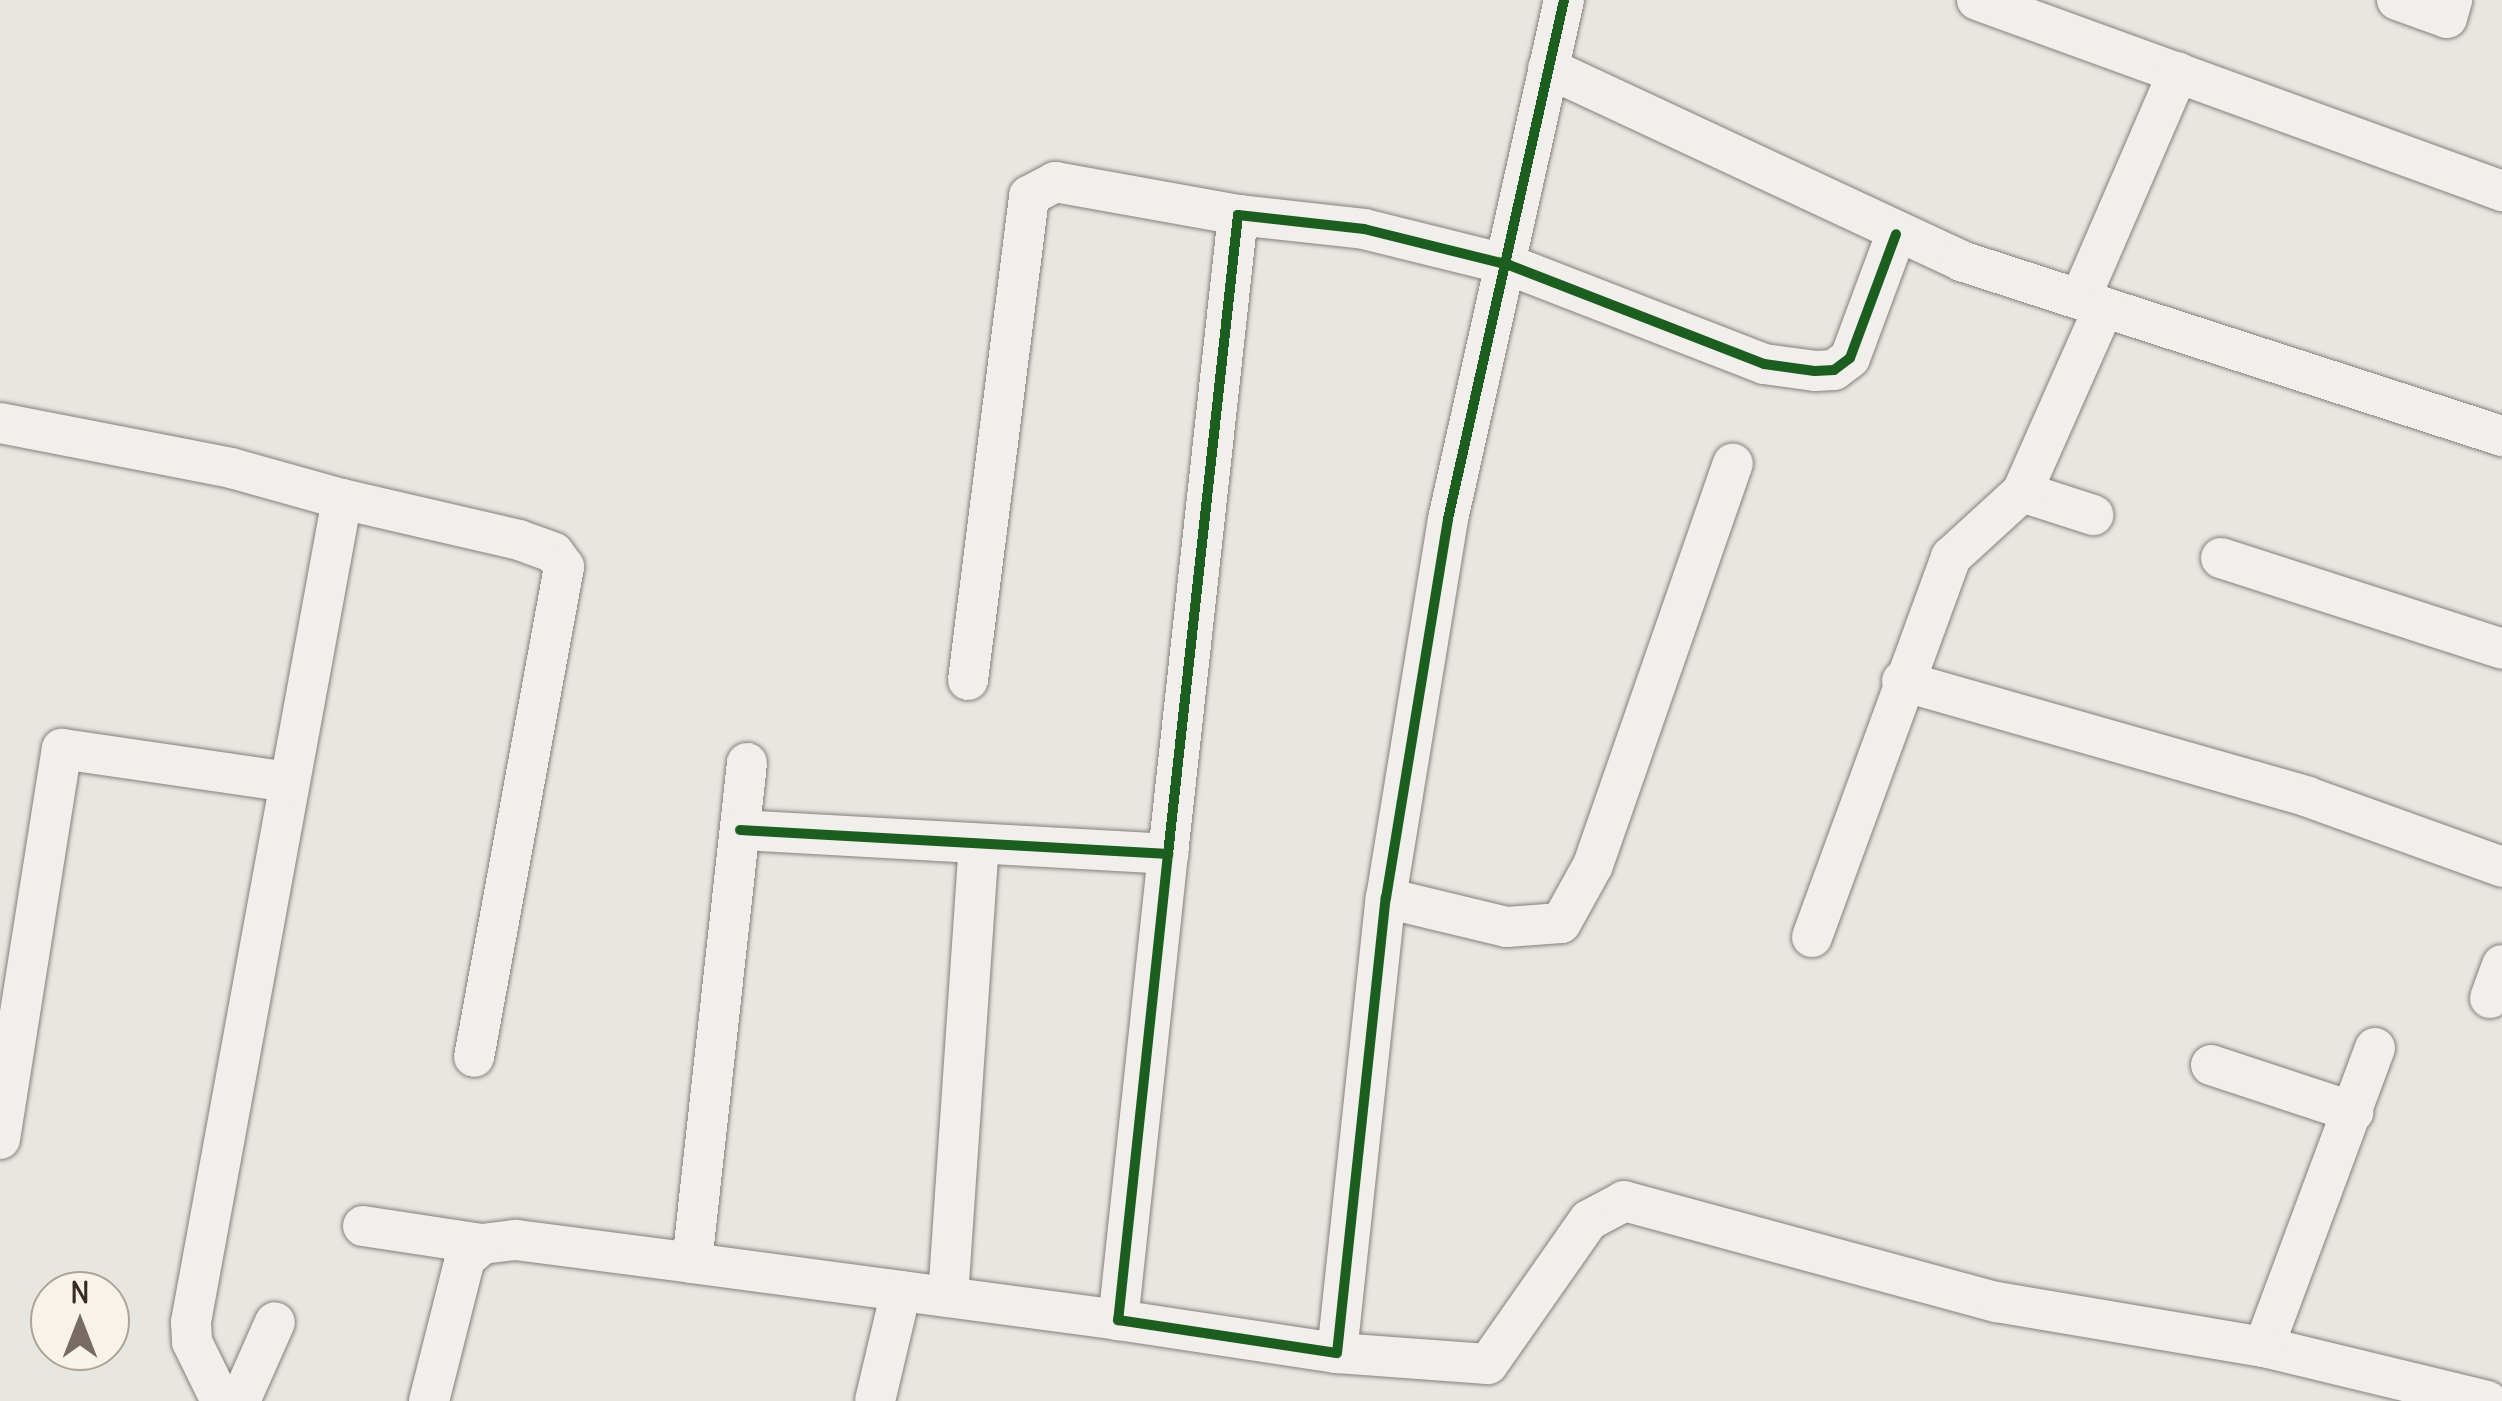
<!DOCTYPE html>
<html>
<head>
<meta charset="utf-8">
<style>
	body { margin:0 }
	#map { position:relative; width:2502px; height:1401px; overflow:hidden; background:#e8e6e0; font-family:Delius,sans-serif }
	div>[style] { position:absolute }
	.roads { filter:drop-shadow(0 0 2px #84807a) drop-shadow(0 0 2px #84807a) }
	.street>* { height:40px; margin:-20px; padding:0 20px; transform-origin:20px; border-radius:20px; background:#f0efeb }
	.cycleway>* { height:10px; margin:-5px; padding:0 5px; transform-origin:5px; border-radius:5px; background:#1b5e20 }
	span { translate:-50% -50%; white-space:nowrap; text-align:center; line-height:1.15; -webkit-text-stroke:8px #f7f3e8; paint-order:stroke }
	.north { position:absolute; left:30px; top:1271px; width:100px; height:100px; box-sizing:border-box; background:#f7f3e8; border:2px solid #aca397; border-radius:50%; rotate:0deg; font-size:28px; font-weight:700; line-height:40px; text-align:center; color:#3b2a1e }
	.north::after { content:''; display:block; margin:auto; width:35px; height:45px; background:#786c62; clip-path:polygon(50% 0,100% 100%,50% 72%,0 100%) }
</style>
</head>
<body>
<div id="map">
	<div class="roads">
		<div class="street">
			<div style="left:1977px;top:0;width:559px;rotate:19.99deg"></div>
			<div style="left:2397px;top:0;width:53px;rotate:19.8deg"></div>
			<div style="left:2447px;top:18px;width:19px;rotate:-74deg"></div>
			<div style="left:1548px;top:68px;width:456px;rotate:25deg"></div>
			<div style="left:1961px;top:261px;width:569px;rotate:17.93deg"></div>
			<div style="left:2080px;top:299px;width:247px;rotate:-66.6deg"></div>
			<div style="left:0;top:423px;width:235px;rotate:11deg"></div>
			<div style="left:231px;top:468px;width:115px;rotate:15.6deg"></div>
			<div style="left:342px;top:499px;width:837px;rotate:100.4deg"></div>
			<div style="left:191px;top:1322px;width:20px;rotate:87deg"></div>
			<div style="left:192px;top:1342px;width:66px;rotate:63.8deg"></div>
			<div style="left:2022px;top:492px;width:75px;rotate:17.9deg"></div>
			<div style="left:342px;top:499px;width:182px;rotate:13deg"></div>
			<div style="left:519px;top:540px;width:37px;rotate:20deg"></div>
			<div style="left:554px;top:553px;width:17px;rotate:54deg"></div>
			<div style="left:564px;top:567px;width:498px;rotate:100.4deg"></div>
			<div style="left:2221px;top:558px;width:295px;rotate:17.9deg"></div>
			<div style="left:968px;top:680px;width:488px;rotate:-82.8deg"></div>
			<div style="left:1029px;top:196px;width:30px;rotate:-28deg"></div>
			<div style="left:1055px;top:182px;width:186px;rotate:10.2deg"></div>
			<div style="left:1902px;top:681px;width:422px;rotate:15.9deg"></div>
			<div style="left:2308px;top:797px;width:206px;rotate:19.8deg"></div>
			<div style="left:747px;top:763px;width:503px;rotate:96.28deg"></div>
			<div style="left:692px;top:1263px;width:430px;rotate:7.6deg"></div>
			<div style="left:740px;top:830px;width:429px;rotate:3.2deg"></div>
			<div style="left:1168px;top:854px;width:643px;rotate:-83.75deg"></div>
			<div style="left:1238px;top:215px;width:127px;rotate:6.3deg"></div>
			<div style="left:1364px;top:229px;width:149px;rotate:13.9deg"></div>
			<div style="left:1509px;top:265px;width:274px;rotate:21.2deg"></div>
			<div style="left:1764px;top:364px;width:51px;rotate:7.8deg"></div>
			<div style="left:1815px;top:371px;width:19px;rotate:-3deg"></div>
			<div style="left:1834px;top:370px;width:20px;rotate:-37deg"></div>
			<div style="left:1850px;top:358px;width:132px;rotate:-69.6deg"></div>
			<div style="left:1168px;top:854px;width:469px;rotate:96.1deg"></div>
			<div style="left:1118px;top:1320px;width:221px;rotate:8.6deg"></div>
			<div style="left:1337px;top:1353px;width:458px;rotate:-83.9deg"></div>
			<div style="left:1386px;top:898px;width:384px;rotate:-80.7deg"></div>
			<div style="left:1448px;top:519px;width:532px;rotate:-77.4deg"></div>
			<div style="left:1386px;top:898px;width:124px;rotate:13.5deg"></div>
			<div style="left:1507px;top:927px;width:54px;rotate:-4.2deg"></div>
			<div style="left:1561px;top:923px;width:66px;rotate:-61.1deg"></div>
			<div style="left:1593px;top:865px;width:425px;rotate:-70.8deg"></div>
			<div style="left:1812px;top:937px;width:405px;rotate:-69.9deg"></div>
			<div style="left:1951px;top:557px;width:96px;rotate:-42.5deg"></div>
			<div style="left:2022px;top:492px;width:202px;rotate:-66.1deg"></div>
			<div style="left:2490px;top:998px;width:35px;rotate:-70deg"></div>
			<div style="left:2375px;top:1048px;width:319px;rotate:110.4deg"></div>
			<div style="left:2264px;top:1347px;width:230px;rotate:13.6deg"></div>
			<div style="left:2211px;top:1065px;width:150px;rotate:18.3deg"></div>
			<div style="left:0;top:1139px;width:395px;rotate:-81deg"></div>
			<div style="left:62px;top:749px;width:228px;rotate:8.3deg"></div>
			<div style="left:363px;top:1226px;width:120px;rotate:8.6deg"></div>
			<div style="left:948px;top:1297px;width:453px;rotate:-86.1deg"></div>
			<div style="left:1337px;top:1353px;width:151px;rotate:4.2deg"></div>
			<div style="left:1488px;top:1364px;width:176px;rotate:-55deg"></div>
			<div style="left:1589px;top:1220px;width:40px;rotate:-28deg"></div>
			<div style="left:1624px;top:1201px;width:386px;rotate:15.2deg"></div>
			<div style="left:1997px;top:1302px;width:271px;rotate:9.6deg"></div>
			<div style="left:240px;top:1401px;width:86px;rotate:-66.1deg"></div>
			<div style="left:429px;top:1401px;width:146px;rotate:-75.8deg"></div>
			<div style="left:465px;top:1259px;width:23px;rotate:-41deg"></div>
			<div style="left:482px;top:1244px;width:34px;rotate:-7deg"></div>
			<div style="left:516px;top:1240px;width:177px;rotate:7.4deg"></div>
			<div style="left:875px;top:1401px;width:113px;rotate:-76.7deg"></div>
		</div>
	</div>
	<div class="cycleway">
		<div style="left:740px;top:830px;width:429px;rotate:3.2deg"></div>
		<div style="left:1168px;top:854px;width:643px;rotate:-83.75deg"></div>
		<div style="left:1238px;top:215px;width:127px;rotate:6.3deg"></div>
		<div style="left:1364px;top:229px;width:149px;rotate:13.9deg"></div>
		<div style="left:1509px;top:265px;width:274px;rotate:21.2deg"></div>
		<div style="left:1764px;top:364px;width:51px;rotate:7.8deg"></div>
		<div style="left:1815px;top:371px;width:19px;rotate:-3deg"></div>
		<div style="left:1834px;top:370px;width:20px;rotate:-37deg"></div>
		<div style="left:1850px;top:358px;width:132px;rotate:-69.6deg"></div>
		<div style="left:1168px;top:854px;width:469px;rotate:96.1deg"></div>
		<div style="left:1118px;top:1320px;width:221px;rotate:8.6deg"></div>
		<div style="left:1337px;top:1353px;width:458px;rotate:-83.9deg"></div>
		<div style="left:1386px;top:898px;width:384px;rotate:-80.7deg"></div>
		<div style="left:1448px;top:519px;width:532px;rotate:-77.4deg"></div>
	</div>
	<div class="north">N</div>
</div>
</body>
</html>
